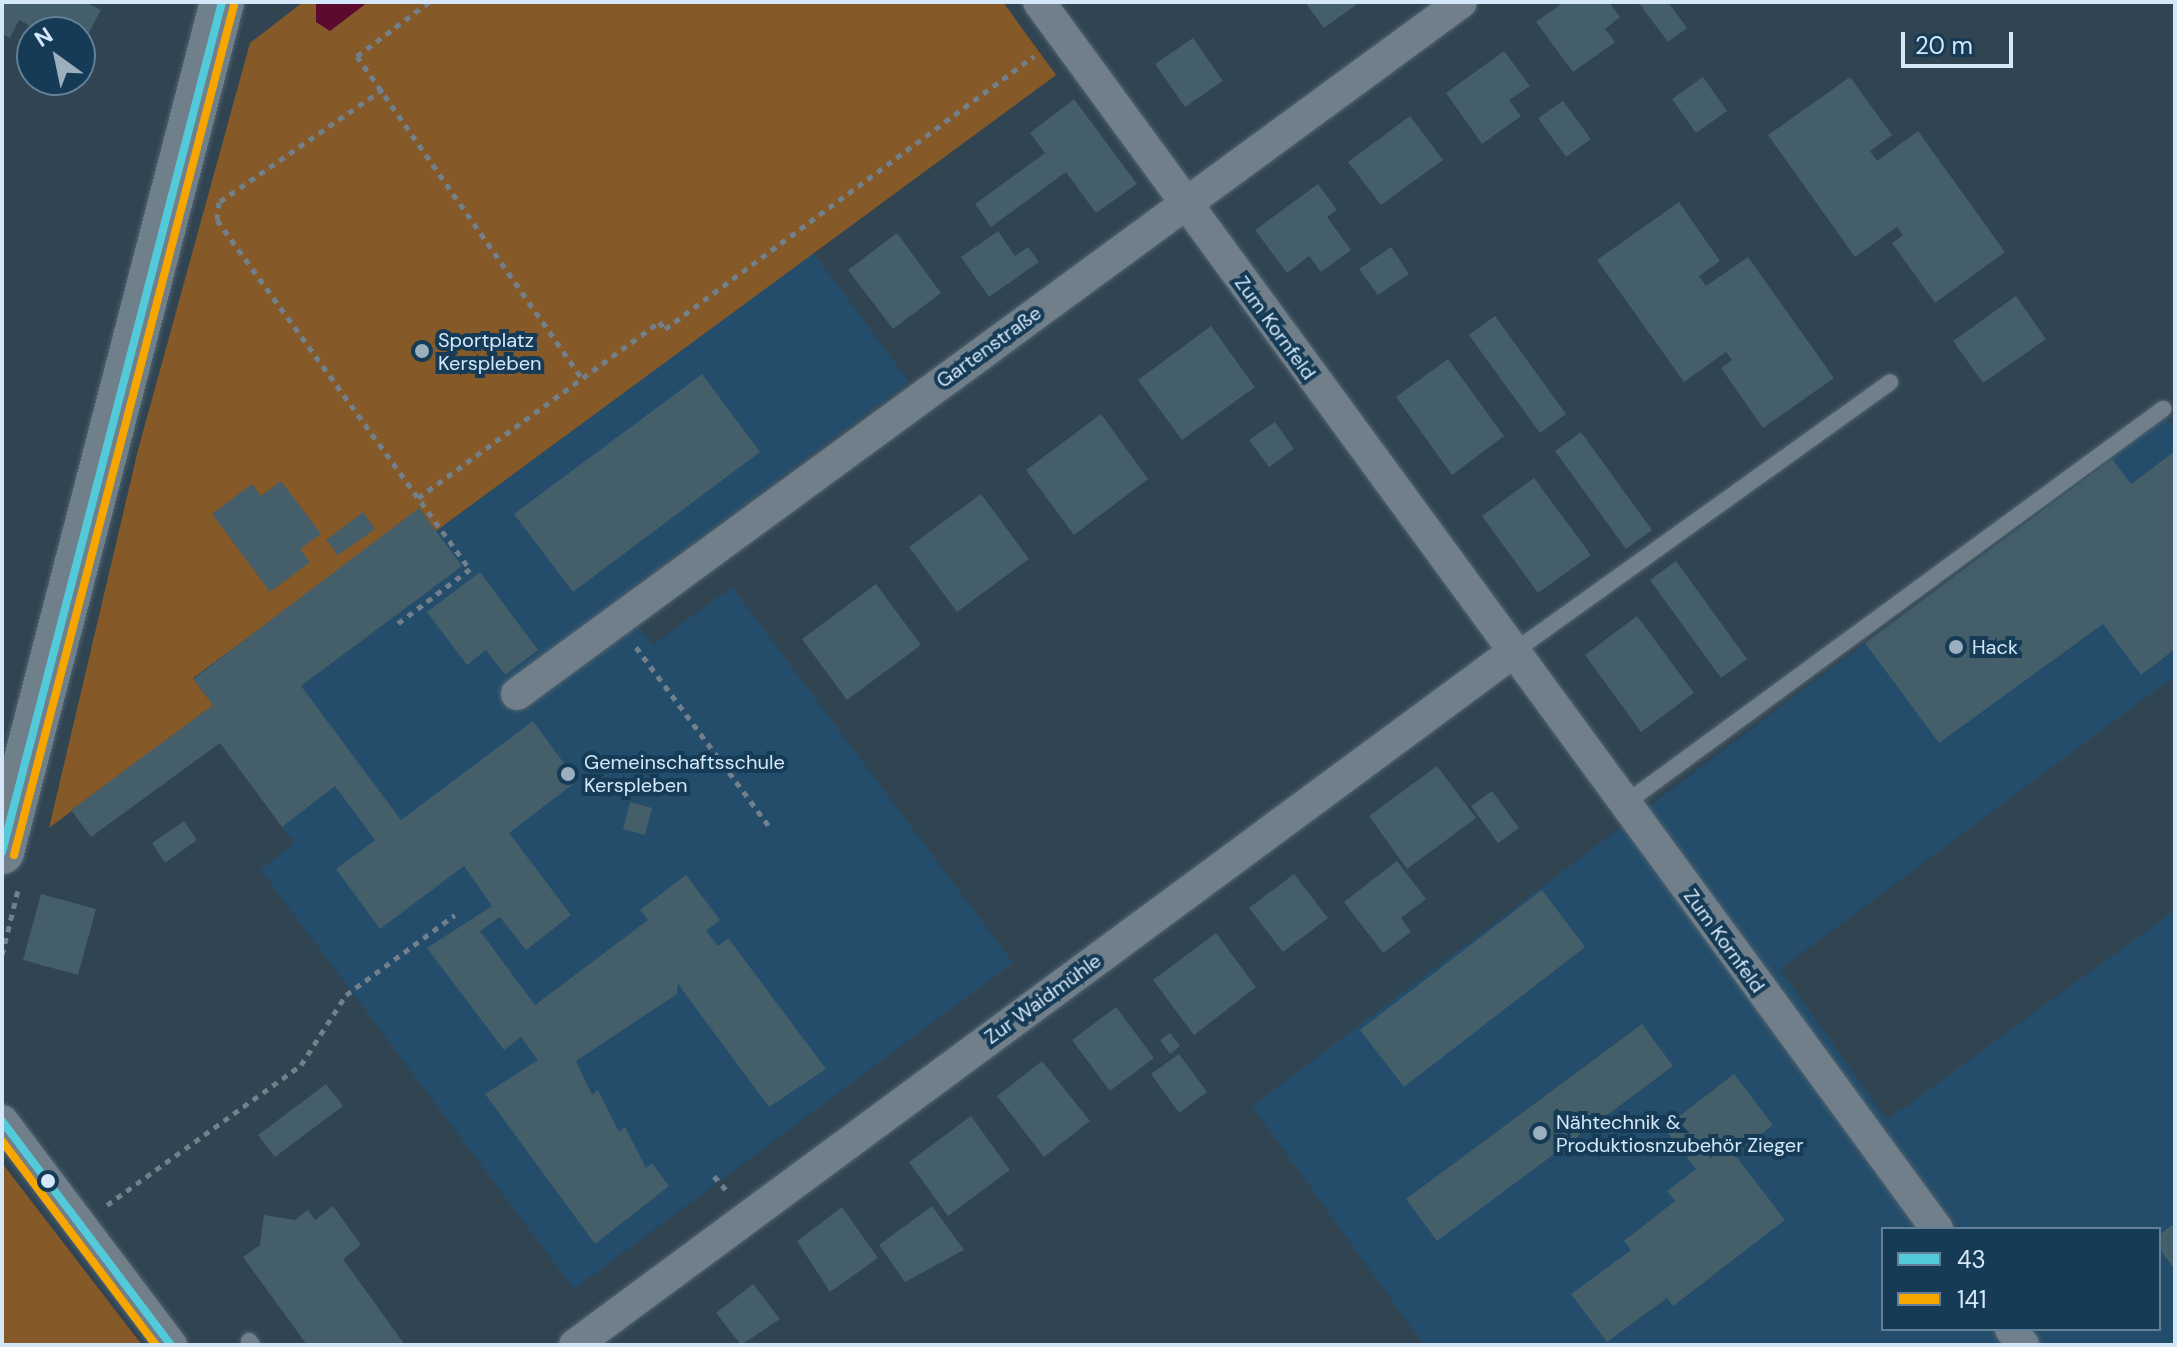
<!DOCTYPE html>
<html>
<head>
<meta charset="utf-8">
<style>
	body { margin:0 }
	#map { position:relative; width:2177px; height:1347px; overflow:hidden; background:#304452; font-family:"DM Sans",sans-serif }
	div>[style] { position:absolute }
	.built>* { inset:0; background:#244d6b }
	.green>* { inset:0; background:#865928 }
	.water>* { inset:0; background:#5c0b2f }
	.building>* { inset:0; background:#445e6a }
	.path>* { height:5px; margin-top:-2.5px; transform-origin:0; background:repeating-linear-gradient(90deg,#71808a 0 6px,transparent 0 12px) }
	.roads { filter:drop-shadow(0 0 2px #51636f) drop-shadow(0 0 2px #51636f) }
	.lane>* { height:16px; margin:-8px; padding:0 8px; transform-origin:8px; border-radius:8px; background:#707f8a }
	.street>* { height:32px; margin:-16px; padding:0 16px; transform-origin:16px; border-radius:16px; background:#707f8a }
	.secondary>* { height:44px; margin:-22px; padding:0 22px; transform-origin:22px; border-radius:22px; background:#70808b }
	.bus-1>* { height:8px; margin:-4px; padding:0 4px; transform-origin:4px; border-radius:4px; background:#53cada }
	.bus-2>* { height:8px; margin:-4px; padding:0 4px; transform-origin:4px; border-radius:4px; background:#f7a600 }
	.dots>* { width:22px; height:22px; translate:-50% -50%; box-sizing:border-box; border:4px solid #163b56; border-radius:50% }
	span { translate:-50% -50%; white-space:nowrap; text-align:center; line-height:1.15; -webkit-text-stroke:8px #163b56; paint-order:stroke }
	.street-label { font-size:20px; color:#d4e8f9 }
	.poi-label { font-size:20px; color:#d4e8f9 }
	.left { translate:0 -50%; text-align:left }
	.frame { position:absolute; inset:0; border:4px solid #d4e8f9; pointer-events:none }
	.legend { position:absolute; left:1881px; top:1227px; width:280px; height:104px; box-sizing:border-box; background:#163b56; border:2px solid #628097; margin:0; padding:10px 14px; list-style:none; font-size:24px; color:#d4e8f9 }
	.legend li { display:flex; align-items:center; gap:16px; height:40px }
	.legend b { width:40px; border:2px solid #628097 }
	.north { position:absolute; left:16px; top:16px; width:80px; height:80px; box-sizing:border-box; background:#163b56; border:2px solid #628097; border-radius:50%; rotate:327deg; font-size:22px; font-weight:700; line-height:32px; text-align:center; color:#d4e8f9 }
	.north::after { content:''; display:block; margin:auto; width:28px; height:36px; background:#9bafbf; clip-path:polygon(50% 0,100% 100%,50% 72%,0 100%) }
	.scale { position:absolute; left:1901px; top:32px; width:112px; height:36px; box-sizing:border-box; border:4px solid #d4e8f9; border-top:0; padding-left:10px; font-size:24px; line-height:28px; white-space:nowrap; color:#d4e8f9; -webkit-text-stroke:6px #163b56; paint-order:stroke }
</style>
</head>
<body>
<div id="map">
	<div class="built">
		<div style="clip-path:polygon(813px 252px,909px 382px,618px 599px,653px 645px,732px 587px,1013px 963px,574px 1289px,260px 869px,295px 843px,282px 827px,295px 816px,193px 679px,419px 508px,437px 531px)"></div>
		<div style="clip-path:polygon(evenodd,2165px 417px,2175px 430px,2175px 676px,1780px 969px,1887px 1120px,2175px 910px,2175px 1345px,1424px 1345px,1252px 1106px,2165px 417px,1883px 1229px,2159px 1229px,2159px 1329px,1883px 1329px,1883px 1229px)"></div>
	</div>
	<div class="green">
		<div style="clip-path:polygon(303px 2px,1003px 2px,1056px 75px,436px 531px,419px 509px,258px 630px,193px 678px,213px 705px,49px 828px,138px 450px,250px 43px)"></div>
		<div style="clip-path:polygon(2px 1163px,142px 1345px,2px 1345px)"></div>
	</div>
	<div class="water">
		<div style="clip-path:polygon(316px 2px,368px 2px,330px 31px,316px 22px)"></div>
	</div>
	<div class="building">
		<div style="clip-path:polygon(2px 2px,85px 2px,101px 10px,80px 49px,80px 32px,42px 32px,19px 20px,10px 38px,2px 34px)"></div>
		<div style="clip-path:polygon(1305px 2px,1360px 2px,1324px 28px)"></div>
		<div style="clip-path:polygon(1564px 2px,1609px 2px,1620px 17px,1605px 29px,1615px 42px,1573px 72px,1536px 22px)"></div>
		<div style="clip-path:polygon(1638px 2px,1668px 2px,1687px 28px,1668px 42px)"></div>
		<div style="clip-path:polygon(1193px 38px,1223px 81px,1185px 107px,1155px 64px)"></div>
		<div style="clip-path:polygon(1504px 51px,1530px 86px,1509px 100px,1521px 116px,1482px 144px,1446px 93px)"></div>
		<div style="clip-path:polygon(1703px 77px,1727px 111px,1696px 133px,1672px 99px)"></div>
		<div style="clip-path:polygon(1850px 77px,1892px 135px,1870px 151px,1877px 161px,1918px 131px,2005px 252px,1935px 303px,1892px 243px,1903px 235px,1897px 227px,1855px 257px,1768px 135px)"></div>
		<div style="clip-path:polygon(1074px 99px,1137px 184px,1096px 213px,1066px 172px,991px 227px,975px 204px,1045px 153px,1030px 133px)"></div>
		<div style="clip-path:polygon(1563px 101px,1591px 139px,1566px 157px,1538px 118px)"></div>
		<div style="clip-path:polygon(1410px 116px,1443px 160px,1381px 205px,1348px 162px)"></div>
		<div style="clip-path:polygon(1318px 184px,1337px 210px,1327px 217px,1351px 250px,1321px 272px,1309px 256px,1287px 273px,1255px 230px)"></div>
		<div style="clip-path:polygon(1679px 202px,1720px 261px,1699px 276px,1706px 286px,1748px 257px,1834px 378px,1763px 428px,1721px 368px,1732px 360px,1726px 352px,1684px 382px,1597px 260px)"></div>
		<div style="clip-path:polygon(998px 231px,1015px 256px,1028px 247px,1039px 262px,989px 297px,961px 257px)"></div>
		<div style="clip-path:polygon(897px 233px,941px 293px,893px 329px,848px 270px)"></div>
		<div style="clip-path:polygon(1391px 247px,1409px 274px,1378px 295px,1359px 269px)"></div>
		<div style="clip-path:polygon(2016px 296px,2046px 339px,1983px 383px,1953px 341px)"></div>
		<div style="clip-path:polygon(1495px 316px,1566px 414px,1540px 433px,1469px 335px)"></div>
		<div style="clip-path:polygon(1211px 326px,1255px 387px,1182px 440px,1138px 380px)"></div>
		<div style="clip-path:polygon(1448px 359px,1504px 436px,1452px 475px,1396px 397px)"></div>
		<div style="clip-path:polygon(702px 374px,760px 452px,573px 592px,514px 514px)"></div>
		<div style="clip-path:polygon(1101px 414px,1148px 479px,1074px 535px,1026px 470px)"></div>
		<div style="clip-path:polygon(1275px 422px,1294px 449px,1269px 467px,1249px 440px)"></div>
		<div style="clip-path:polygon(1581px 432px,1652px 530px,1626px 549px,1555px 451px)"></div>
		<div style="clip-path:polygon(2175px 451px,2175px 649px,2141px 675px,2103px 624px,1939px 743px,1865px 643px,2112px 459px,2131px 484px)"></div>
		<div style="clip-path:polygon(1534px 478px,1591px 555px,1538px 593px,1482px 516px)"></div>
		<div style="clip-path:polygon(281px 481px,321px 534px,300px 549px,310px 562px,270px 592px,212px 514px,252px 484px,261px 496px)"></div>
		<div style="clip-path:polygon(981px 494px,1029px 559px,957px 612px,909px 547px)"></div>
		<div style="clip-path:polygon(419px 508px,462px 566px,301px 686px,401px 820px,533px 721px,577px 781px,509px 833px,571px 915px,526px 950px,500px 917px,480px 931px,535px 1005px,648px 920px,640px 910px,686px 875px,720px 920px,706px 931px,718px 946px,728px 938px,826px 1069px,769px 1107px,678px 984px,677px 994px,576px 1061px,592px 1095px,598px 1090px,619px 1132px,625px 1127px,646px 1168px,652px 1163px,669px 1186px,595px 1244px,485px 1094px,538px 1060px,521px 1037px,504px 1050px,427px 948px,492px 906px,464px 866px,380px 929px,336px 869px,375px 840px,335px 786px,282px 827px,220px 743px,91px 837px,71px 810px,213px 705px,193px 679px)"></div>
		<div style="clip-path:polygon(363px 512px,375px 529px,338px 555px,326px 540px)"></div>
		<div style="clip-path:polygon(1676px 561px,1747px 659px,1721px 678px,1650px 580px)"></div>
		<div style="clip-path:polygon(480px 572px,538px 650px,505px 675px,486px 650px,467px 665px,427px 612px)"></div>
		<div style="clip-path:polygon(876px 584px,921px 645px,847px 700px,802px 639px)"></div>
		<div style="clip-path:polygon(1637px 616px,1694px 693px,1641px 732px,1585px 655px)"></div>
		<div style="clip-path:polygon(1437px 766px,1476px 818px,1407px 869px,1369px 816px)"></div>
		<div style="clip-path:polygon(1492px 791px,1519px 828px,1498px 843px,1471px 806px)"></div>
		<div style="clip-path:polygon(630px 802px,652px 808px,645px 835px,623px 829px)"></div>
		<div style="clip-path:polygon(184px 821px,197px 840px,165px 863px,152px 843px)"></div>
		<div style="clip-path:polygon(1397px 861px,1426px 899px,1401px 918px,1411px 932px,1383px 953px,1344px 902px)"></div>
		<div style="clip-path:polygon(1294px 874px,1328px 918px,1283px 952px,1249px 908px)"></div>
		<div style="clip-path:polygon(1542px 890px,1585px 947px,1404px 1087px,1360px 1030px)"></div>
		<div style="clip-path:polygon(41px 894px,96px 909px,78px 975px,23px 960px)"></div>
		<div style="clip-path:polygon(1216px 933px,1256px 987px,1194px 1035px,1153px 980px)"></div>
		<div style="clip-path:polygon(1116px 1007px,1154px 1058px,1110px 1091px,1072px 1040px)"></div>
		<div style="clip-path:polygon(1642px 1024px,1673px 1066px,1437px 1241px,1406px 1199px)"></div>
		<div style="clip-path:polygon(1170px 1033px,1180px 1046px,1170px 1054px,1160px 1040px)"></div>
		<div style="clip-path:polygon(1179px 1054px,1207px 1092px,1179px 1113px,1151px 1074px)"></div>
		<div style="clip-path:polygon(1042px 1061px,1090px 1121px,1044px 1157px,997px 1096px)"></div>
		<div style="clip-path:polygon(1734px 1074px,1773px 1125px,1735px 1155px,1785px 1220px,1673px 1306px,1667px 1298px,1607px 1342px,1571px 1294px,1631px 1250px,1624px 1241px,1675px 1201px,1667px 1191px,1696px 1169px,1664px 1128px)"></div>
		<div style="clip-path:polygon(326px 1084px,343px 1106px,275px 1157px,258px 1135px)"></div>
		<div style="clip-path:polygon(971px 1116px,1010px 1170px,948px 1216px,909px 1162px)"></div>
		<div style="clip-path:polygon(333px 1206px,361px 1245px,343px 1259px,405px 1345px,307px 1345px,243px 1257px,260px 1245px,264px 1215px,295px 1220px,308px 1210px,315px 1220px)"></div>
		<div style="clip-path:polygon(932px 1206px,964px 1250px,905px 1282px,879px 1245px)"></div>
		<div style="clip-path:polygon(842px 1207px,878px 1258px,830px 1292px,797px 1241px)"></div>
		<div style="clip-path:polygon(2175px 1223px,2175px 1270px,2159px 1248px,2159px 1235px)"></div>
		<div style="clip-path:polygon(753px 1284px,780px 1319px,741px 1345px,716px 1313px)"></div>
	</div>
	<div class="path">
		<div style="left:429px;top:2px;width:90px;rotate:143.1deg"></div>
		<div style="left:357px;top:56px;width:391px;rotate:55.1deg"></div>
		<div style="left:383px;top:89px;width:199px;rotate:145.4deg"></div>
		<div style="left:219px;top:202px;width:18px;rotate:96deg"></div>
		<div style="left:217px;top:220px;width:431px;rotate:54.1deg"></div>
		<div style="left:470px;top:569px;width:93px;rotate:142.9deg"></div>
		<div style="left:418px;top:498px;width:298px;rotate:-36.1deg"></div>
		<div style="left:659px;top:322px;width:9px;rotate:49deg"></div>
		<div style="left:665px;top:329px;width:459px;rotate:-36.5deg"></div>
		<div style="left:636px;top:647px;width:222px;rotate:53.4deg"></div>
		<div style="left:2px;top:955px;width:67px;rotate:-76.2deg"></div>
		<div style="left:714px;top:1176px;width:20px;rotate:49deg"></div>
		<div style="left:107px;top:1205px;width:239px;rotate:-35.8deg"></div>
		<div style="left:301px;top:1065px;width:83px;rotate:-57.3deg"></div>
		<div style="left:346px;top:995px;width:135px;rotate:-36.3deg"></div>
	</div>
	<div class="roads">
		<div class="lane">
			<div style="left:1512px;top:653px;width:465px;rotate:-35.6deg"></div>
			<div style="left:1623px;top:805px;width:670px;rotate:-36.25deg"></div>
			<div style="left:249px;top:1341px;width:5px;rotate:53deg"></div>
		</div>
		<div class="street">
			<div style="left:1039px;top:2px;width:1521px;rotate:53.8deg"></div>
			<div style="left:517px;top:694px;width:1170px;rotate:-36.24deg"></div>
			<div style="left:2px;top:1121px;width:281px;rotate:53deg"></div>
			<div style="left:2011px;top:1329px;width:20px;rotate:53deg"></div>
			<div style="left:575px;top:1345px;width:1165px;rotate:-36.45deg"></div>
		</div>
		<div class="secondary">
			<div style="left:2px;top:852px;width:878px;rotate:-75.49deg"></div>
		</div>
	</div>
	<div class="bus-1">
		<div style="left:2px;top:852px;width:878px;rotate:-75.49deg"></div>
		<div style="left:2px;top:1121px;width:281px;rotate:53deg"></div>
	</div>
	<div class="bus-2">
		<div style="left:14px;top:855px;width:878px;rotate:-75.49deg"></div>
		<div style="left:2px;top:1141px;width:256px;rotate:53deg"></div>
	</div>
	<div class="dots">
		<div style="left:422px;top:351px;background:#9bafbf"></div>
		<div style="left:1956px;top:647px;background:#9bafbf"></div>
		<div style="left:568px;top:774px;background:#9bafbf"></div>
		<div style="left:1540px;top:1133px;background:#9bafbf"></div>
		<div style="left:48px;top:1181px;background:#d4e8f9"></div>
	</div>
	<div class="street-label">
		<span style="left:1275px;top:328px;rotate:54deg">Zum Kornfeld</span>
		<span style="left:989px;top:347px;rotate:-36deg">Gartenstraße</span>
		<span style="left:1724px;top:941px;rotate:54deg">Zum Kornfeld</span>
		<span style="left:1043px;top:999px;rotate:-36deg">Zur Waidmühle</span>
	</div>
	<div class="poi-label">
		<span class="left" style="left:438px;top:352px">Sportplatz<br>Kerspleben</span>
		<span class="left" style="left:1972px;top:647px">Hack</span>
		<span class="left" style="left:584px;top:774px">Gemeinschaftsschule<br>Kerspleben</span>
		<span class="left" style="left:1556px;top:1134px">Nähtechnik &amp;<br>Produktiosnzubehör Zieger</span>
	</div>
	<div class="frame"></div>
	<ul class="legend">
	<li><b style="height:10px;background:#53cada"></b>43</li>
	<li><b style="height:10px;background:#f7a600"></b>141</li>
	</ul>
	<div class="north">N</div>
	<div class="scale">20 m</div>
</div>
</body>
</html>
